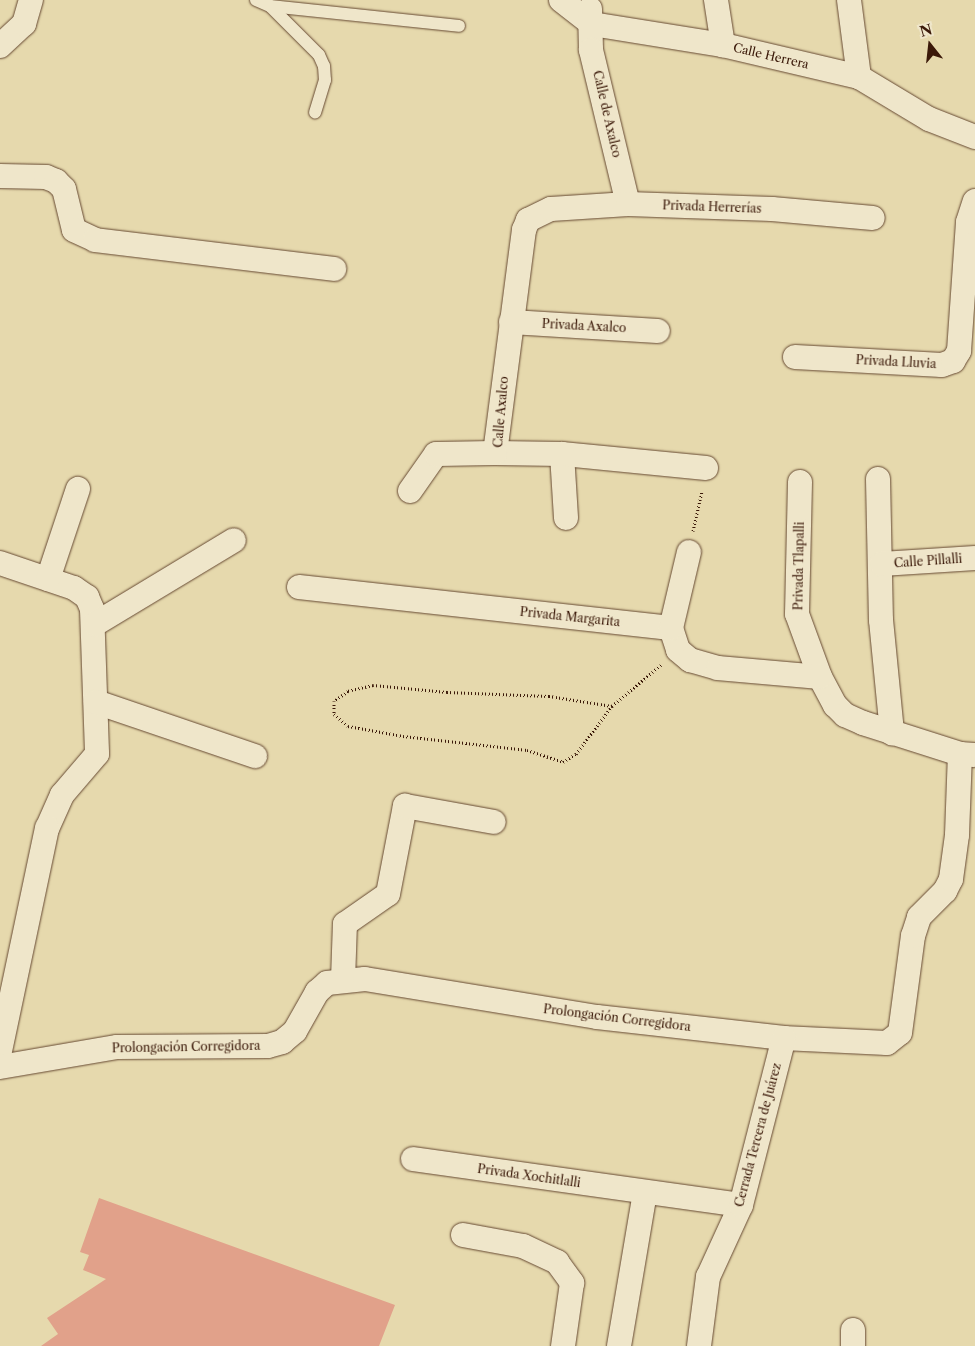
<!DOCTYPE html>
<html>
<head>
<meta charset="utf-8">
<style>
	body { margin:0 }
	#map { position:relative; width:975px; height:1346px; overflow:hidden; background:#e6d9ad; font-family:"Libre Caslon Text",serif }
	div>[style] { position:absolute }
	.building>* { inset:0; background:#e1a18a }
	.path>* { height:3px; margin-top:-1.5px; transform-origin:0; background:repeating-linear-gradient(90deg,#3b1909 0 1px,transparent 0 3.5px) }
	.roads { filter:drop-shadow(0 0 1px #664932) drop-shadow(0 0 1px #664932) }
	.lane>* { height:12px; margin:-6px; padding:0 6px; transform-origin:6px; border-radius:6px; background:#efe6ca }
	.street>* { height:24px; margin:-12px; padding:0 12px; transform-origin:12px; border-radius:12px; background:#efe6ca }
	span { translate:-50% -50%; white-space:nowrap; text-align:center; line-height:1.15; -webkit-text-stroke:4px #efe6ca; paint-order:stroke }
	.street-label { font-size:12px; color:#3b1909 }
	.north { position:absolute; left:905px; top:20px; width:50px; height:50px; -webkit-text-stroke:4px #efe6ca; paint-order:stroke; rotate:344deg; font-size:14px; font-weight:700; line-height:20px; text-align:center; color:#3b1909 }
	.north::after { content:''; display:block; margin:auto; width:18px; height:22px; background:#3b1909; clip-path:polygon(50% 0,100% 100%,50% 72%,0 100%) }
</style>
</head>
<body>
<div id="map">
	<div class="building">
		<div style="clip-path:polygon(99px 1198px,395px 1305px,379px 1346px,41px 1346px,58px 1334px,47px 1318px,106px 1279px,83px 1270px,89px 1255px,80px 1252px)"></div>
	</div>
	<div class="path">
		<div style="left:693px;top:531px;width:41px;rotate:-77.3deg"></div>
		<div style="left:612px;top:706px;width:64px;rotate:-171deg"></div>
		<div style="left:549px;top:696px;width:102px;rotate:-177.8deg"></div>
		<div style="left:447px;top:692px;width:74px;rotate:-174.6deg"></div>
		<div style="left:373px;top:685px;width:26px;rotate:167deg"></div>
		<div style="left:348px;top:691px;width:17px;rotate:144deg"></div>
		<div style="left:334px;top:701px;width:13px;rotate:90deg"></div>
		<div style="left:334px;top:714px;width:18px;rotate:41deg"></div>
		<div style="left:348px;top:726px;width:56px;rotate:10.3deg"></div>
		<div style="left:403px;top:736px;width:125px;rotate:6.4deg"></div>
		<div style="left:527px;top:750px;width:38px;rotate:18deg"></div>
		<div style="left:563px;top:762px;width:15px;rotate:-32deg"></div>
		<div style="left:576px;top:754px;width:60px;rotate:-53.1deg"></div>
		<div style="left:612px;top:706px;width:65px;rotate:-40deg"></div>
	</div>
	<div class="roads">
		<div class="lane">
			<div style="left:256px;top:0;width:15px;rotate:23deg"></div>
			<div style="left:270px;top:6px;width:190px;rotate:6deg"></div>
			<div style="left:270px;top:6px;width:69px;rotate:45deg"></div>
			<div style="left:319px;top:55px;width:12px;rotate:66deg"></div>
			<div style="left:324px;top:66px;width:14px;rotate:86deg"></div>
			<div style="left:325px;top:80px;width:34px;rotate:107deg"></div>
		</div>
		<div class="street">
			<div style="left:561px;top:0;width:39px;rotate:38deg"></div>
			<div style="left:592px;top:24px;width:133px;rotate:9.1deg"></div>
			<div style="left:723px;top:45px;width:140px;rotate:13.2deg"></div>
			<div style="left:859px;top:77px;width:82px;rotate:31deg"></div>
			<div style="left:929px;top:119px;width:49px;rotate:21.4deg"></div>
			<div style="left:716px;top:0;width:46px;rotate:81.2deg"></div>
			<div style="left:849px;top:0;width:78px;rotate:82.6deg"></div>
			<div style="left:590px;top:9px;width:41px;rotate:88.6deg"></div>
			<div style="left:591px;top:50px;width:158px;rotate:76.5deg"></div>
			<div style="left:0;top:46px;width:33px;rotate:-43deg"></div>
			<div style="left:24px;top:24px;width:25px;rotate:-74deg"></div>
			<div style="left:0;top:176px;width:46px;rotate:1.2deg"></div>
			<div style="left:46px;top:177px;width:11px;rotate:22deg"></div>
			<div style="left:56px;top:181px;width:11px;rotate:45deg"></div>
			<div style="left:64px;top:189px;width:42px;rotate:76.3deg"></div>
			<div style="left:74px;top:230px;width:23px;rotate:25deg"></div>
			<div style="left:95px;top:240px;width:241px;rotate:6.9deg"></div>
			<div style="left:511px;top:322px;width:147px;rotate:3.5deg"></div>
			<div style="left:795px;top:357px;width:147px;rotate:3.1deg"></div>
			<div style="left:942px;top:365px;width:12px;rotate:-20deg"></div>
			<div style="left:953px;top:361px;width:12px;rotate:-59deg"></div>
			<div style="left:959px;top:351px;width:129px;rotate:-86deg"></div>
			<div style="left:968px;top:222px;width:22px;rotate:-72deg"></div>
			<div style="left:562px;top:454px;width:64px;rotate:86.4deg"></div>
			<div style="left:706px;top:468px;width:145px;rotate:-174.4deg"></div>
			<div style="left:562px;top:454px;width:67px;rotate:-179.1deg"></div>
			<div style="left:495px;top:453px;width:225px;rotate:-82.6deg"></div>
			<div style="left:524px;top:230px;width:11px;rotate:-68deg"></div>
			<div style="left:528px;top:220px;width:25px;rotate:-26deg"></div>
			<div style="left:551px;top:209px;width:77px;rotate:-3.7deg"></div>
			<div style="left:628px;top:204px;width:144px;rotate:2deg"></div>
			<div style="left:772px;top:209px;width:101px;rotate:5.1deg"></div>
			<div style="left:878px;top:479px;width:141px;rotate:88.8deg"></div>
			<div style="left:881px;top:620px;width:114px;rotate:84.4deg"></div>
			<div style="left:800px;top:482px;width:132px;rotate:91.3deg"></div>
			<div style="left:797px;top:614px;width:67px;rotate:69.9deg"></div>
			<div style="left:820px;top:677px;width:32px;rotate:62deg"></div>
			<div style="left:835px;top:705px;width:14px;rotate:45deg"></div>
			<div style="left:845px;top:715px;width:20px;rotate:24deg"></div>
			<div style="left:863px;top:723px;width:102px;rotate:17.7deg"></div>
			<div style="left:960px;top:754px;width:14px;rotate:4deg"></div>
			<div style="left:410px;top:491px;width:45px;rotate:-54.9deg"></div>
			<div style="left:436px;top:454px;width:59px;rotate:-1deg"></div>
			<div style="left:0;top:563px;width:78px;rotate:18.7deg"></div>
			<div style="left:74px;top:588px;width:16px;rotate:35deg"></div>
			<div style="left:87px;top:597px;width:13px;rotate:67deg"></div>
			<div style="left:92px;top:609px;width:145px;rotate:88deg"></div>
			<div style="left:97px;top:754px;width:54px;rotate:130.5deg"></div>
			<div style="left:62px;top:795px;width:36px;rotate:114deg"></div>
			<div style="left:47px;top:828px;width:228px;rotate:101.9deg"></div>
			<div style="left:882px;top:564px;width:93px;rotate:-3.7deg"></div>
			<div style="left:48px;top:579px;width:95px;rotate:-71.6deg"></div>
			<div style="left:299px;top:587px;width:374px;rotate:6.3deg"></div>
			<div style="left:671px;top:628px;width:23px;rotate:72deg"></div>
			<div style="left:678px;top:650px;width:16px;rotate:40deg"></div>
			<div style="left:690px;top:660px;width:29px;rotate:16deg"></div>
			<div style="left:718px;top:668px;width:102px;rotate:5deg"></div>
			<div style="left:95px;top:624px;width:162px;rotate:-31.1deg"></div>
			<div style="left:671px;top:628px;width:78px;rotate:-76.7deg"></div>
			<div style="left:96px;top:702px;width:168px;rotate:18.8deg"></div>
			<div style="left:343px;top:980px;width:56px;rotate:-88deg"></div>
			<div style="left:345px;top:924px;width:52px;rotate:-34.9deg"></div>
			<div style="left:388px;top:894px;width:90px;rotate:-79.1deg"></div>
			<div style="left:405px;top:806px;width:90px;rotate:10.2deg"></div>
			<div style="left:0;top:1067px;width:119px;rotate:-9.7deg"></div>
			<div style="left:117px;top:1047px;width:151px;rotate:-0.4deg"></div>
			<div style="left:268px;top:1046px;width:15px;rotate:-16deg"></div>
			<div style="left:282px;top:1042px;width:17px;rotate:-40deg"></div>
			<div style="left:295px;top:1031px;width:45px;rotate:-60.6deg"></div>
			<div style="left:317px;top:992px;width:13px;rotate:-42deg"></div>
			<div style="left:327px;top:983px;width:38px;rotate:-6deg"></div>
			<div style="left:365px;top:979px;width:235px;rotate:9.3deg"></div>
			<div style="left:597px;top:1017px;width:188px;rotate:6.4deg"></div>
			<div style="left:784px;top:1038px;width:103px;rotate:2.8deg"></div>
			<div style="left:887px;top:1043px;width:16px;rotate:-38deg"></div>
			<div style="left:900px;top:1033px;width:98px;rotate:-82.4deg"></div>
			<div style="left:913px;top:936px;width:20px;rotate:-72deg"></div>
			<div style="left:919px;top:917px;width:37px;rotate:-45deg"></div>
			<div style="left:945px;top:891px;width:13px;rotate:-63deg"></div>
			<div style="left:951px;top:879px;width:44px;rotate:-82.2deg"></div>
			<div style="left:957px;top:835px;width:81px;rotate:-87.9deg"></div>
			<div style="left:413px;top:1159px;width:331px;rotate:8deg"></div>
			<div style="left:463px;top:1235px;width:61px;rotate:10.4deg"></div>
			<div style="left:523px;top:1246px;width:38px;rotate:25deg"></div>
			<div style="left:557px;top:1262px;width:26px;rotate:54deg"></div>
			<div style="left:572px;top:1283px;width:64px;rotate:98.1deg"></div>
			<div style="left:853px;top:1330px;width:16px;rotate:90deg"></div>
			<div style="left:619px;top:1346px;width:155px;rotate:-80.4deg"></div>
			<div style="left:699px;top:1346px;width:70px;rotate:-82.6deg"></div>
			<div style="left:708px;top:1277px;width:79px;rotate:-65.4deg"></div>
			<div style="left:741px;top:1205px;width:172px;rotate:-75.6deg"></div>
		</div>
	</div>
	<div class="street-label">
		<span style="left:771px;top:56px;rotate:13deg">Calle Herrera</span>
		<span style="left:607px;top:114px;rotate:77deg">Calle de Axalco</span>
		<span style="left:712px;top:207px;rotate:2deg">Privada Herrerías</span>
		<span style="left:584px;top:326px;rotate:3deg">Privada Axalco</span>
		<span style="left:896px;top:362px;rotate:3deg">Privada Lluvia</span>
		<span style="left:501px;top:412px;rotate:-85deg">Calle Axalco</span>
		<span style="left:928px;top:561px;rotate:-4deg">Calle Pillalli</span>
		<span style="left:799px;top:566px;rotate:-89deg">Privada Tlapalli</span>
		<span style="left:570px;top:617px;rotate:6deg">Privada Margarita</span>
		<span style="left:617px;top:1018px;rotate:7deg">Prolongación Corregidora</span>
		<span style="left:186px;top:1047px;rotate:-1deg">Prolongación Corregidora</span>
		<span style="left:758px;top:1135px;rotate:-75deg">Cerrada Tercera de Juárez</span>
		<span style="left:529px;top:1176px;rotate:8deg">Privada Xochitlalli</span>
	</div>
	<div class="north">N</div>
</div>
</body>
</html>
